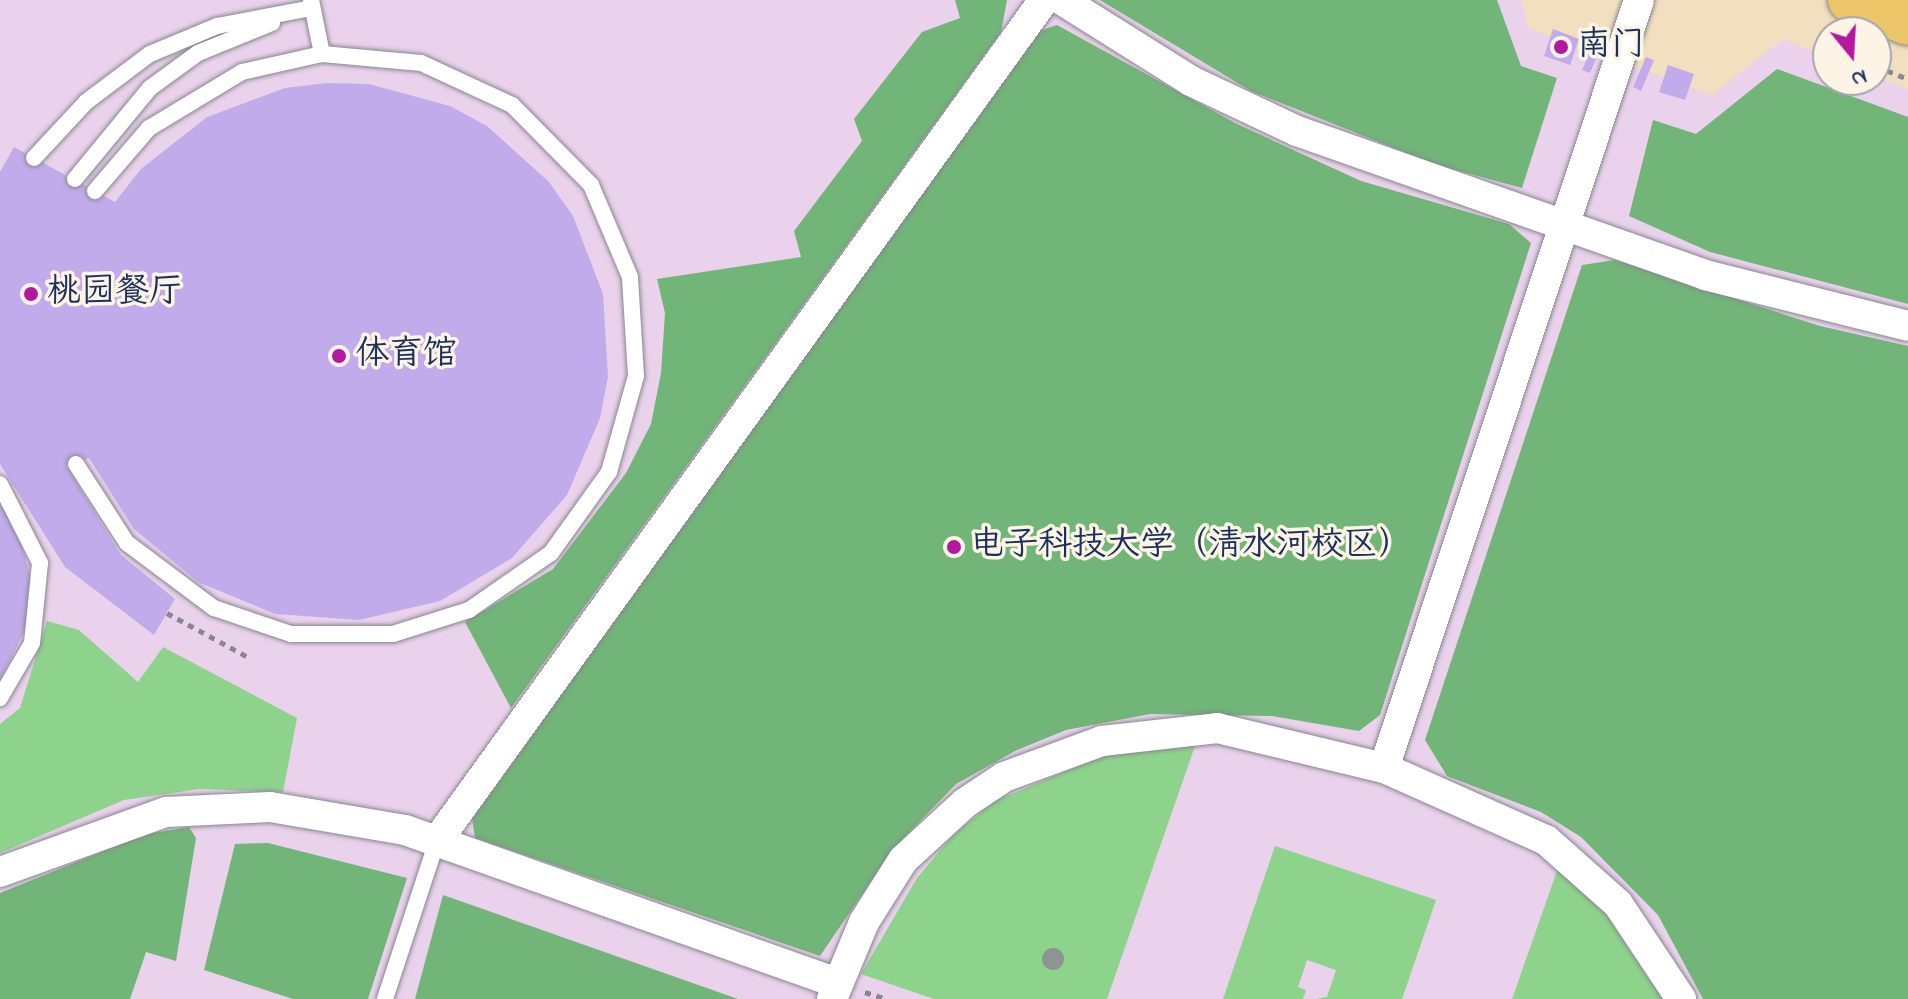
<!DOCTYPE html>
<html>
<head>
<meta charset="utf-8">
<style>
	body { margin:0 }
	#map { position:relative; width:1908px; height:999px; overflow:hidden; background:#f2dfc0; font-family:"Indie Flower","LXGW WenKai TC",sans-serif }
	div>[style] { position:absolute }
	.built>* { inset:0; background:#ead1ec }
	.green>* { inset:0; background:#8ed38c }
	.forest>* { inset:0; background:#72b578 }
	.building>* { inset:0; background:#c2abeb }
	.path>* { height:5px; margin-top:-2.5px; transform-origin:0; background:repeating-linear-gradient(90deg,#86878f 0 6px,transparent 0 12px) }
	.roads { filter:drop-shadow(0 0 2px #86878f) drop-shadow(0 0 2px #86878f) }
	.service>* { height:16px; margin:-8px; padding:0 8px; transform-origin:8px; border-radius:8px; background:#fff }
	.minor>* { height:30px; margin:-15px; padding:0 15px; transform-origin:15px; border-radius:15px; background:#fff }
	.primary>* { height:44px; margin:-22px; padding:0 22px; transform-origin:22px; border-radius:22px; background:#ecc669 }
	.trees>* { width:22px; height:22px; margin:-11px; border-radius:50%; background:#8c9591 }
	.dots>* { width:22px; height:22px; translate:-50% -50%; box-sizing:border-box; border:4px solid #fcf5e5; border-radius:50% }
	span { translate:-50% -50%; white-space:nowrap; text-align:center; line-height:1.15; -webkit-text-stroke:7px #fcf5e5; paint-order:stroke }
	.poi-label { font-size:34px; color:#1b2f5e }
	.left { translate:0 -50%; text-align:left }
	.north { position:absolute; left:1812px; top:16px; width:80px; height:80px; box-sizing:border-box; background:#fcf5e5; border:2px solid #a2a6af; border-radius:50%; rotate:162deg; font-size:22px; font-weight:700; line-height:32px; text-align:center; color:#1b2f5e }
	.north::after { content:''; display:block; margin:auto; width:28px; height:36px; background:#b5179e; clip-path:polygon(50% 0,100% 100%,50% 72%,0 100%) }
</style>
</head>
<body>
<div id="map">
	<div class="built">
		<div style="clip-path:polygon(0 0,1521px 0,1528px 28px,1712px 95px,1783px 39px,1828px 57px,1828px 80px,1876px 77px,1908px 89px,1908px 999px,0 999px)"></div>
	</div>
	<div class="green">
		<div style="clip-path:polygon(47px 621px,79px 630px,138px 682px,163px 647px,297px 718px,283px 792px,199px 789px,124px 800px,0 853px,0 724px,20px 708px)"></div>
		<div style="clip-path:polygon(1196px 743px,1107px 999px,934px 999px,861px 974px,917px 878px,953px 835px,995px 801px,1104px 755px)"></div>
		<div style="clip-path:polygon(1275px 846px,1436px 900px,1402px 999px,1316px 999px,1327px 997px,1336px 970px,1307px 960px,1298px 987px,1306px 990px,1303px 999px,1223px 999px)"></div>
		<div style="clip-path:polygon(1558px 868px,1630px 938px,1665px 999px,1512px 999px)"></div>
	</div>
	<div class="forest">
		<div style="clip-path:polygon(955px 0,1007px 0,1001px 32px,511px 708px,465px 622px,553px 569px,626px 473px,651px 424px,661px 373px,665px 313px,657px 279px,801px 257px,794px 231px,862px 141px,854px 119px,922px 32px,960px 18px)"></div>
		<div style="clip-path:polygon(1100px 0,1497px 0,1521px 66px,1557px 78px,1522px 188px,1434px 164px,1251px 91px)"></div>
		<div style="clip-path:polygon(1057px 25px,1237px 124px,1361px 181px,1509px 224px,1531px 243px,1380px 715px,1359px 731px,1272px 716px,1150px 714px,1066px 730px,1015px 751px,956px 784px,893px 849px,820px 956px,475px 838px,472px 819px,1036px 32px)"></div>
		<div style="clip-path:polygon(1777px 69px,1908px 117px,1908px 304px,1710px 252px,1629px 216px,1653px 120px,1696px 134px)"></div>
		<div style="clip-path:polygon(1615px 260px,1820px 326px,1908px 346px,1908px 999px,1703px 999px,1658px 915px,1581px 837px,1541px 812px,1447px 776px,1425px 740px,1582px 265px)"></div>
		<div style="clip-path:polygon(189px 827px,196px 838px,176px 961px,146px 952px,130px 999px,0 999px,0 893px,146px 834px)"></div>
		<div style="clip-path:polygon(268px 843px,407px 878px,368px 999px,293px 999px,204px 970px,235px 844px)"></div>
		<div style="clip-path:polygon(443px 895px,738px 999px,415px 999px)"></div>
	</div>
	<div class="building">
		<div style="clip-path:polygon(1553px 29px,1579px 39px,1570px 65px,1544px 56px)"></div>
		<div style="clip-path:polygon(1595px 40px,1603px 43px,1590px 73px,1582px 70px)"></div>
		<div style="clip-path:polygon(1646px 57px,1654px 60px,1641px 91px,1633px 87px)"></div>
		<div style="clip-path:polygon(1668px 65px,1694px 74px,1685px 100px,1659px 92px)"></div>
		<div style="clip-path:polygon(327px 83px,369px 84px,450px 106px,487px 126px,549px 182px,573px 216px,603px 294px,608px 377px,600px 418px,567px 495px,512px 558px,440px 601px,359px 620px,275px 614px,198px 582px,134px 529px,89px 458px,66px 465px,120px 554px,175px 599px,154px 635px,65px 567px,0 464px,0 172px,14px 147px,115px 202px,141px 169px,207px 117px,285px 88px)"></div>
		<div style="clip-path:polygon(0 505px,15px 521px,32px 581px,28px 624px,0 680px)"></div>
	</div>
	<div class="path">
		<div style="left:1822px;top:34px;width:9px;rotate:49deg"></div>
		<div style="left:1876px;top:66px;width:35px;rotate:22deg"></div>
		<div style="left:167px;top:613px;width:92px;rotate:28.5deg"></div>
		<div style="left:865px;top:992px;width:23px;rotate:18deg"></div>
	</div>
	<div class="roads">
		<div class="service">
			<div style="left:311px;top:0;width:55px;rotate:78.5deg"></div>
			<div style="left:34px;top:158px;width:76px;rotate:-47.1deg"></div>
			<div style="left:86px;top:102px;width:80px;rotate:-36.9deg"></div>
			<div style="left:150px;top:54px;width:73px;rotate:-22.7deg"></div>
			<div style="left:217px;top:26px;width:96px;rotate:-10.8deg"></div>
			<div style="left:75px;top:179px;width:118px;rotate:-50.5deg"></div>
			<div style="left:150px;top:88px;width:59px;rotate:-36.1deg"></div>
			<div style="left:198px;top:53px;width:80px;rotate:-22.1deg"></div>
			<div style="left:76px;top:464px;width:94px;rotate:57.2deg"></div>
			<div style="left:127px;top:543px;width:109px;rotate:36.8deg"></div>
			<div style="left:214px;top:608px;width:81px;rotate:18.7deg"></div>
			<div style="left:291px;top:634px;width:102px"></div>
			<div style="left:393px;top:634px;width:80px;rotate:-17.5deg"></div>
			<div style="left:469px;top:610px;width:100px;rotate:-34.8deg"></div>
			<div style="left:551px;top:553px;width:100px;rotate:-54.4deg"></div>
			<div style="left:609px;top:472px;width:100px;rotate:-74.3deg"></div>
			<div style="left:636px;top:376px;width:99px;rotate:-93.5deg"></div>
			<div style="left:630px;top:277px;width:100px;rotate:-113deg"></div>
			<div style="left:591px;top:185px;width:112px;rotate:-134.6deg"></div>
			<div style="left:512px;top:105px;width:100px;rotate:-155.2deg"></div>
			<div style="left:421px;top:63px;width:99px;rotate:-174.8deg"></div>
			<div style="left:322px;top:54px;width:82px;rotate:167.3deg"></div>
			<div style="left:242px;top:72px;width:109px;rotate:148.9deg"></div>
			<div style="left:149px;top:128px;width:83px;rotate:130.6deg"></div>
			<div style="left:0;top:484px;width:89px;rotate:63.1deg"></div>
			<div style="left:40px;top:563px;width:80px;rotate:95.7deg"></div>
			<div style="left:32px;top:643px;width:64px;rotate:120.2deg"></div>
			<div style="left:385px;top:999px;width:166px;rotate:-71.8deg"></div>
		</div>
		<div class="minor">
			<div style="left:1062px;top:0;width:152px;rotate:32.1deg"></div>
			<div style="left:1191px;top:81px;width:117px;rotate:25.3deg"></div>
			<div style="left:1297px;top:131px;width:433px;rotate:19.4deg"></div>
			<div style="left:1705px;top:275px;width:209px;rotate:14.1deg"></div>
			<div style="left:1384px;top:768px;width:809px;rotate:-71.63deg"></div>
			<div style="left:437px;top:841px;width:1037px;rotate:-54.18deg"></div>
			<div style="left:0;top:872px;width:177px;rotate:-19.9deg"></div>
			<div style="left:166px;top:812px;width:104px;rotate:-2.8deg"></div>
			<div style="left:270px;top:807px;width:137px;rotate:9.7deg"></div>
			<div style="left:405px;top:830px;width:459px;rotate:19.5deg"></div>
			<div style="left:832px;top:999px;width:83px;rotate:-67.4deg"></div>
			<div style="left:864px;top:922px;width:73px;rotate:-57.8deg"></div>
			<div style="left:903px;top:860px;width:84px;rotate:-42.6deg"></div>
			<div style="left:965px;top:803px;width:47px;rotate:-33.7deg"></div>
			<div style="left:1004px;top:777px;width:104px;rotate:-20.2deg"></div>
			<div style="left:1102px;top:741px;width:116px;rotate:-6.4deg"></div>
			<div style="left:1217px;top:728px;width:172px;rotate:13.5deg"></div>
			<div style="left:1384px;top:768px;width:177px;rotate:24deg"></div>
			<div style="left:1546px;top:840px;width:96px;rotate:41.6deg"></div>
			<div style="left:1618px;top:904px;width:114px;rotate:56.4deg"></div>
		</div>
		<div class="primary">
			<div style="left:1850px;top:0;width:62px;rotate:21.6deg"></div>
		</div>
	</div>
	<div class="trees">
		<div style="left:1053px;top:959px"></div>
	</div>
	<div class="dots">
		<div style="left:1561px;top:47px;background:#b5179e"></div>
		<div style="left:31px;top:294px;background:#b5179e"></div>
		<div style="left:339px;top:356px;background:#b5179e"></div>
		<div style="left:954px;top:547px;background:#b5179e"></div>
	</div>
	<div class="poi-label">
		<span class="left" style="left:1577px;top:47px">南门</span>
		<span class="left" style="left:47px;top:294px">桃园餐厅</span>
		<span class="left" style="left:355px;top:356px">体育馆</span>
		<span class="left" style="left:970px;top:547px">电子科技大学（清水河校区）</span>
	</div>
	<div class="north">N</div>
</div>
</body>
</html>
